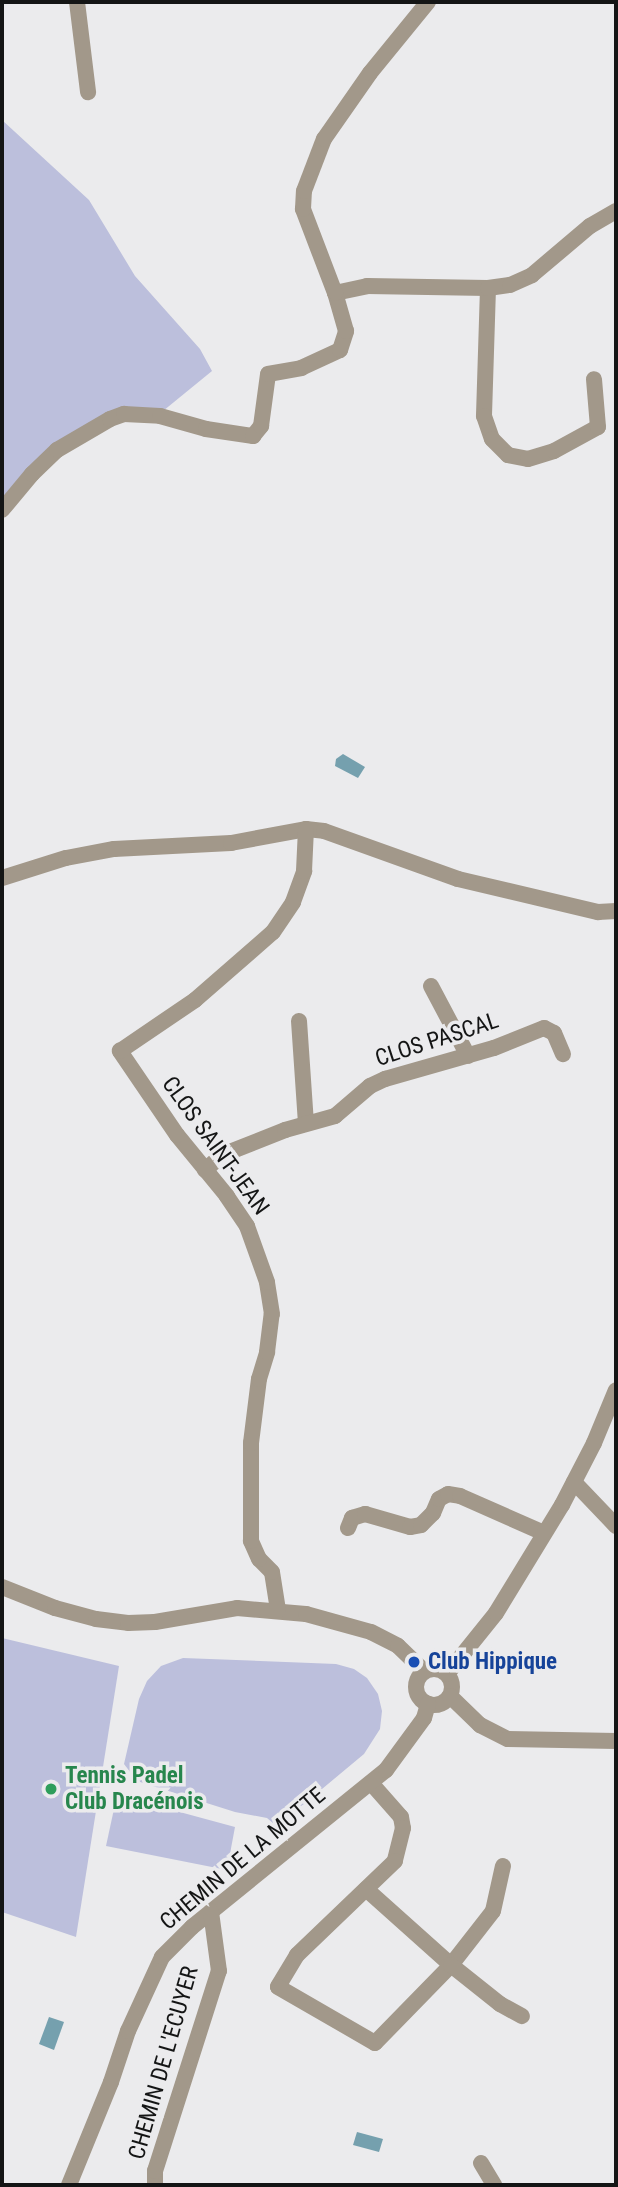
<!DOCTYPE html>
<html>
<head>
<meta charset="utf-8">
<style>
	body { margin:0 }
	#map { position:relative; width:618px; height:2187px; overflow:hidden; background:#ebebed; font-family:"Roboto Condensed",sans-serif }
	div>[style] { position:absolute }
	.green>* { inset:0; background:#bcbfdc }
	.water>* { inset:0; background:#75a0ae }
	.street>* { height:16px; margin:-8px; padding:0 8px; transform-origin:8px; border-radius:8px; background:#a2988a }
	.street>.ring { margin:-8px; padding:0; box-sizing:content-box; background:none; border:16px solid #a2988a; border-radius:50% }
	.dots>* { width:19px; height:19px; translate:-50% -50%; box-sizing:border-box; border:4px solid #ebebed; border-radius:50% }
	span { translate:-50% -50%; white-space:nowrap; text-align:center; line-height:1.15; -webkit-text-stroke:7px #ebebed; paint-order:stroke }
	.street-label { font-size:23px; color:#141515 }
	.transit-label { font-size:23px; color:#164399; font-weight:700 }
	.left { translate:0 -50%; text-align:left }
	.leisure-label { font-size:23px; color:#27864d; font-weight:700 }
	.frame { position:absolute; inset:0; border:4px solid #141515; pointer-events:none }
</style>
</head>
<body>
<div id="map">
	<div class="green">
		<div style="clip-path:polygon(2px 120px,89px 200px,135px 276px,200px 349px,212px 371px,163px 411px,114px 411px,2px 501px)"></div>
		<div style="clip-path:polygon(2px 1638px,119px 1666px,76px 1937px,2px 1912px)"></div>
		<div style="clip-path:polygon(183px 1658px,336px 1664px,354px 1669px,367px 1678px,378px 1694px,382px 1711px,380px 1729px,364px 1754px,304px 1804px,274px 1824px,267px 1818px,235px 1812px,137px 1781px,124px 1764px,139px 1699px,147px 1681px,161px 1666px)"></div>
		<div style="clip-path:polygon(117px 1795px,235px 1827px,227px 1870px,106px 1846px)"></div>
	</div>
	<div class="water">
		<div style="clip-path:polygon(343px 754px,365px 767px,358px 778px,335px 766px,336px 759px)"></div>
		<div style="clip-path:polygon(49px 2017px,64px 2022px,54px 2050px,39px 2044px)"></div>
		<div style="clip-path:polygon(357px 2132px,383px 2139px,379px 2152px,353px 2145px)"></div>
	</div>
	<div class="street">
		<div style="left:77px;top:2px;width:91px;rotate:83deg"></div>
		<div style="left:488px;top:288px;width:128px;rotate:91.8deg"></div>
		<div style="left:484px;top:416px;width:24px;rotate:71deg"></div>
		<div style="left:492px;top:439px;width:23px;rotate:45deg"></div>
		<div style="left:508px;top:455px;width:20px;rotate:11deg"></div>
		<div style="left:528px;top:459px;width:27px;rotate:-17deg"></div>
		<div style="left:554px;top:451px;width:50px;rotate:-28.6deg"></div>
		<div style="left:598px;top:427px;width:48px;rotate:-94.8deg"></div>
		<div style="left:335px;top:293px;width:33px;rotate:-12deg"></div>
		<div style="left:367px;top:286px;width:121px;rotate:0.9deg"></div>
		<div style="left:488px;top:288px;width:22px;rotate:-8deg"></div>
		<div style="left:510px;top:285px;width:24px;rotate:-24deg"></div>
		<div style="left:532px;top:275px;width:76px;rotate:-40.2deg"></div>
		<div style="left:590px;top:226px;width:30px;rotate:-30deg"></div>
		<div style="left:2px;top:510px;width:47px;rotate:-50.2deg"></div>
		<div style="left:32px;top:474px;width:35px;rotate:-44deg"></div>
		<div style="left:57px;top:450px;width:61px;rotate:-30.3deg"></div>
		<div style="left:110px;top:419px;width:15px;rotate:-20deg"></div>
		<div style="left:124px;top:414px;width:36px;rotate:3deg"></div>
		<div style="left:160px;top:416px;width:48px;rotate:15.8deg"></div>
		<div style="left:206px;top:429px;width:48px;rotate:8.5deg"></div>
		<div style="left:253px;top:436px;width:13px;rotate:-51deg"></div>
		<div style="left:261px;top:426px;width:52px;rotate:-82.3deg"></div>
		<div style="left:268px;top:374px;width:34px;rotate:-10deg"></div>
		<div style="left:301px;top:368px;width:43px;rotate:-24.8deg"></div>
		<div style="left:340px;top:350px;width:20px;rotate:-72deg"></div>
		<div style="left:346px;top:331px;width:40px;rotate:-106deg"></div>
		<div style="left:335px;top:293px;width:90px;rotate:-110.9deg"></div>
		<div style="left:303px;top:209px;width:18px;rotate:-87deg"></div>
		<div style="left:304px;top:191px;width:56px;rotate:-69deg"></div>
		<div style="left:324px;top:139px;width:80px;rotate:-55.1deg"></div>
		<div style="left:370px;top:73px;width:92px;rotate:-50.8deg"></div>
		<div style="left:2px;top:878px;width:67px;rotate:-17.4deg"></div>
		<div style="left:66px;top:858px;width:49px;rotate:-10.6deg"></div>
		<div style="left:114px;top:849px;width:117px;rotate:-2.9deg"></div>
		<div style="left:231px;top:843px;width:76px;rotate:-10.6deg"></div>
		<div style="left:306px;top:829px;width:18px;rotate:6deg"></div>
		<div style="left:324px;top:831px;width:142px;rotate:19.7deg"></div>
		<div style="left:458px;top:879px;width:144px;rotate:13.3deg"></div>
		<div style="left:598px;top:912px;width:18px;rotate:-3deg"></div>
		<div style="left:431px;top:986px;width:79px;rotate:62.1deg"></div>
		<div style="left:299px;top:1021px;width:102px;rotate:86.1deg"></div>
		<div style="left:205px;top:1170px;width:23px;rotate:-41deg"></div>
		<div style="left:222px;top:1155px;width:68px;rotate:-21.6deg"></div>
		<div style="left:285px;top:1130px;width:52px;rotate:-15.6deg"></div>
		<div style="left:335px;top:1116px;width:46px;rotate:-40.6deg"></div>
		<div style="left:370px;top:1086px;width:17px;rotate:-25deg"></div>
		<div style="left:385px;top:1079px;width:113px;rotate:-15.9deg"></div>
		<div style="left:494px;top:1048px;width:54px;rotate:-21.8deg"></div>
		<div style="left:544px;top:1028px;width:11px;rotate:27deg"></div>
		<div style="left:554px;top:1033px;width:23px;rotate:67deg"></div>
		<div style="left:574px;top:1482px;width:61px;rotate:46.3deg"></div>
		<div style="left:348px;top:1528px;width:11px;rotate:-68deg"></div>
		<div style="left:352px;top:1518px;width:14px;rotate:-17deg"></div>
		<div style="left:365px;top:1514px;width:47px;rotate:16.1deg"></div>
		<div style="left:410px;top:1527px;width:11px;rotate:-10deg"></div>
		<div style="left:421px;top:1525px;width:17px;rotate:-45deg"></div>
		<div style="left:433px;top:1513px;width:15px;rotate:-67deg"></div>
		<div style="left:439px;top:1499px;width:10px;rotate:-29deg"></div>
		<div style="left:448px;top:1494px;width:12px;rotate:9deg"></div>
		<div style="left:460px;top:1496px;width:92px;rotate:23.8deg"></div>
		<div style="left:2px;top:1587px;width:57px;rotate:21.6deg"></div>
		<div style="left:55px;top:1608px;width:42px;rotate:15deg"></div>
		<div style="left:96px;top:1619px;width:32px;rotate:7deg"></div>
		<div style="left:128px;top:1623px;width:27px;rotate:-2deg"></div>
		<div style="left:155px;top:1622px;width:83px;rotate:-9.7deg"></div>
		<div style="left:237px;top:1608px;width:69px;rotate:5deg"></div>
		<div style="left:306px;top:1614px;width:67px;rotate:15.5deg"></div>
		<div style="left:371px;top:1632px;width:30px;rotate:27deg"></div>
		<div style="left:398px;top:1646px;width:36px;rotate:44deg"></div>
		<div style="left:278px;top:1610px;width:38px;rotate:-99deg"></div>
		<div style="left:272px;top:1572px;width:18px;rotate:-135deg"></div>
		<div style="left:259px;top:1559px;width:20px;rotate:-114deg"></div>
		<div style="left:251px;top:1541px;width:98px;rotate:-90deg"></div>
		<div style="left:251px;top:1443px;width:64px;rotate:-82.9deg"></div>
		<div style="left:259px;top:1379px;width:28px;rotate:-73deg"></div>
		<div style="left:267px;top:1352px;width:38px;rotate:-83deg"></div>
		<div style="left:272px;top:1314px;width:32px;rotate:-99deg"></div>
		<div style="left:267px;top:1282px;width:59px;rotate:-109.7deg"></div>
		<div style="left:247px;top:1226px;width:36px;rotate:-124deg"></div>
		<div style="left:227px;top:1196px;width:79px;rotate:-129.3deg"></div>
		<div style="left:177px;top:1135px;width:102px;rotate:-124.2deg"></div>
		<div style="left:120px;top:1051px;width:91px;rotate:-34.2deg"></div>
		<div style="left:195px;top:1000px;width:103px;rotate:-41.1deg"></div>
		<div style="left:273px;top:932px;width:36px;rotate:-56deg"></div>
		<div style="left:293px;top:902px;width:33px;rotate:-70deg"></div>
		<div style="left:304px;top:871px;width:42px;rotate:-87.3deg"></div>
		<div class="ring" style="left:416px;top:1669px;width:20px;height:20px"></div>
		<div style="left:447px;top:1674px;width:78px;rotate:-51.2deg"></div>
		<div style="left:496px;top:1613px;width:127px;rotate:-58.6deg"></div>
		<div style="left:562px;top:1505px;width:70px;rotate:-62.7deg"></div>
		<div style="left:594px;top:1443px;width:57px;rotate:-67.5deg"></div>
		<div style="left:450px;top:1696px;width:42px;rotate:44deg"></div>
		<div style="left:480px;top:1725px;width:31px;rotate:27deg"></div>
		<div style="left:508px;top:1739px;width:108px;rotate:1.1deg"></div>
		<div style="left:371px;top:1783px;width:45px;rotate:48.6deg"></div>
		<div style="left:401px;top:1817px;width:11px;rotate:80deg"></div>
		<div style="left:403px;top:1828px;width:34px;rotate:104deg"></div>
		<div style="left:395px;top:1861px;width:136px;rotate:136.2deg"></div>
		<div style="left:297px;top:1955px;width:37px;rotate:121deg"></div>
		<div style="left:278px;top:1987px;width:112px;rotate:30deg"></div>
		<div style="left:375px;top:2043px;width:109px;rotate:-45.7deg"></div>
		<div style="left:451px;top:1965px;width:68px;rotate:-52.1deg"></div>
		<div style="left:493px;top:1911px;width:46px;rotate:-77.5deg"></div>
		<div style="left:366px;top:1889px;width:114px;rotate:41.8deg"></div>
		<div style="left:451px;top:1965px;width:63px;rotate:38.5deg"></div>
		<div style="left:500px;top:2004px;width:25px;rotate:29deg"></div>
		<div style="left:481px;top:2163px;width:26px;rotate:59deg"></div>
		<div style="left:69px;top:2185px;width:111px;rotate:-67.8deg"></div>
		<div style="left:111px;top:2082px;width:54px;rotate:-71.6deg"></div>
		<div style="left:128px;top:2031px;width:81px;rotate:-65.3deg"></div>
		<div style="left:162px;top:1957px;width:42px;rotate:-45deg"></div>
		<div style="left:192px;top:1927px;width:250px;rotate:-39deg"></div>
		<div style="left:386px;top:1770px;width:64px;rotate:-53.8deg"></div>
		<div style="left:424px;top:1718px;width:15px;rotate:-74deg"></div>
		<div style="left:155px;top:2185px;width:14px;rotate:-90deg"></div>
		<div style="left:155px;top:2171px;width:210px;rotate:-72.3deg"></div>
		<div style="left:219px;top:1971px;width:60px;rotate:-97.7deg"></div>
	</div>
	<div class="dots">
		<div style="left:414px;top:1662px;background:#1a4fb4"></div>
		<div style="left:51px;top:1789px;background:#2e9e5b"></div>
	</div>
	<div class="street-label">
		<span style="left:437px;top:1040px;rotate:-18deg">CLOS PASCAL</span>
		<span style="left:215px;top:1146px;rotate:54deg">CLOS SAINT-JEAN</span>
		<span style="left:243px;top:1859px;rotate:-40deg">CHEMIN DE LA MOTTE</span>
		<span style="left:164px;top:2063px;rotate:-74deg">CHEMIN DE L'ECUYER</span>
	</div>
	<div class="transit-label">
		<span class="left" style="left:428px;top:1662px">Club Hippique</span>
	</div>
	<div class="leisure-label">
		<span class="left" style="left:65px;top:1789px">Tennis Padel<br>Club Dracénois</span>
	</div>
	<div class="frame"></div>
</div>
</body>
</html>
